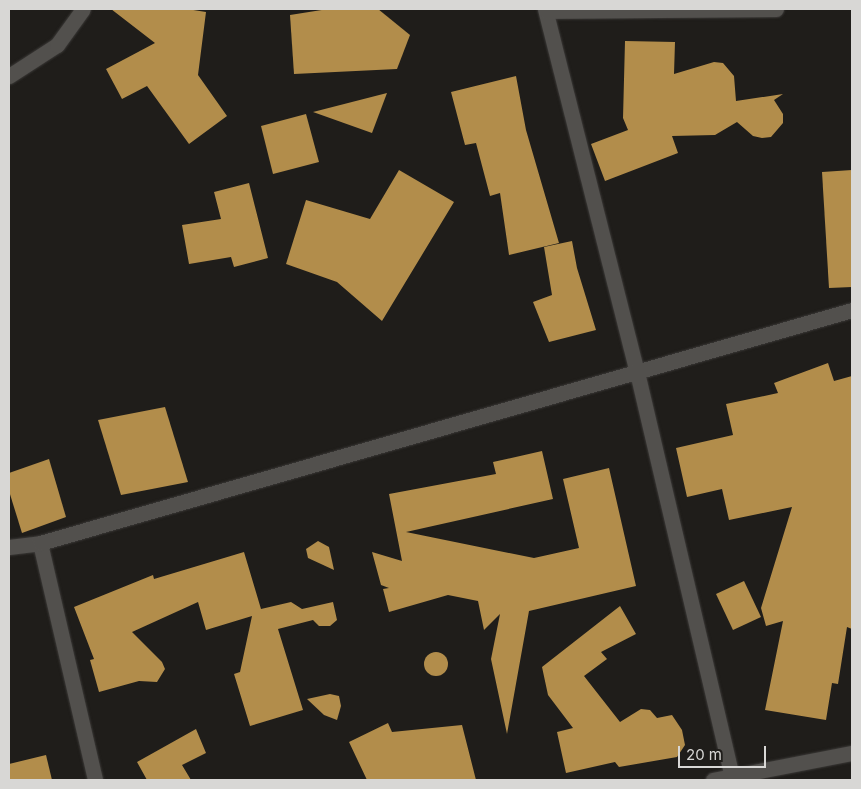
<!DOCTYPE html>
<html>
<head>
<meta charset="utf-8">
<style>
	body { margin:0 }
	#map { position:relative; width:861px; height:789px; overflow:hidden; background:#1f1d1a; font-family:Inter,sans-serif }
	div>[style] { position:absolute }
	.building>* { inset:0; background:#b28d4b }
	.round { border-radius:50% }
	.roads { filter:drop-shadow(0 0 1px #3b3937) drop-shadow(0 0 1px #3b3937) }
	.street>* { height:15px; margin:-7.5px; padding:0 7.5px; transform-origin:7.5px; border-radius:7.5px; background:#52504d }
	span { translate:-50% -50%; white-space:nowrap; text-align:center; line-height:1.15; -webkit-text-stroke:5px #1f1d1a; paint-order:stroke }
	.frame { position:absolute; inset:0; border:10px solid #d8d7d5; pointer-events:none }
	.scale { position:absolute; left:678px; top:746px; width:88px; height:22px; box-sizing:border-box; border:2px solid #d8d7d5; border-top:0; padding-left:6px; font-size:15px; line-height:18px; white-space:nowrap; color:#d8d7d5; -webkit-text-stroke:4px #1f1d1a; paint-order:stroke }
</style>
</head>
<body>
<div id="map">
	<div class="building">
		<div style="clip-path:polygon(111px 9px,187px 9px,206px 12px,198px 75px,227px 116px,189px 144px,147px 86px,122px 99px,106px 69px,155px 43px)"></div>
		<div style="clip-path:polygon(328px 9px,378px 9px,410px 35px,397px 69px,294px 74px,290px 15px)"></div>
		<div style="clip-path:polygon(625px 41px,675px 42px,674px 74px,714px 62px,723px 63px,734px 76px,736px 101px,783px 94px,774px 100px,783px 114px,783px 123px,771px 137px,762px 138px,753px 136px,737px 122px,715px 135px,672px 136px,678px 153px,605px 181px,591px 144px,628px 130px,623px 118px)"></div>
		<div style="clip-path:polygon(516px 76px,526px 130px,559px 243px,509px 255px,500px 193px,490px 196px,476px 143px,465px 145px,451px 92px)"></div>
		<div style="clip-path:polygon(387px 93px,372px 133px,313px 112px)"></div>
		<div style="clip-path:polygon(306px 114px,319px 162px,273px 174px,261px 126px)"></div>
		<div style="clip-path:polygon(399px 170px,454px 202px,382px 321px,337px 282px,286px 264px,306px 200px,370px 219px)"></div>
		<div style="clip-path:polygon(852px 170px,852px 287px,829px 288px,822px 172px)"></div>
		<div style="clip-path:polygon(249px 183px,268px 258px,234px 267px,231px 257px,189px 264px,182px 225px,221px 219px,214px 192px)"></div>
		<div style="clip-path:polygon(572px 241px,577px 268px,596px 330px,549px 342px,533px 302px,552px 295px,544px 247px)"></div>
		<div style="clip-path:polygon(828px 363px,834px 381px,852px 376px,852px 629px,847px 627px,838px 684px,832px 683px,826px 720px,765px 710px,783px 621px,766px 626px,761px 608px,792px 507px,729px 520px,722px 489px,687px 497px,676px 448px,733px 435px,726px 404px,778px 393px,774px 383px)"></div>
		<div style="clip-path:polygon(165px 407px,188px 482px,121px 495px,98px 420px)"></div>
		<div style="clip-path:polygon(542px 451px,553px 499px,406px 532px,534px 558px,579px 548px,563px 479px,609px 468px,636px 586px,529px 611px,507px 734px,491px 659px,500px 614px,484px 630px,478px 601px,448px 595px,389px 612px,383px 589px,389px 588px,381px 585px,372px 552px,402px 561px,389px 494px,496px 474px,493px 462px)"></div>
		<div style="clip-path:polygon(49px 459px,66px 517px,22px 533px,9px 491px,9px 473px)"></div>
		<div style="clip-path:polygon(318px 541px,329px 547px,334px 570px,308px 558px,306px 549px)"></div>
		<div style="clip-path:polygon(244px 552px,261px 609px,291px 602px,302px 609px,333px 602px,337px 620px,330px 626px,319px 626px,313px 620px,278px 629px,303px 710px,250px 726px,234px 674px,240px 672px,252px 616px,206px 630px,198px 602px,132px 632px,162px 662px,165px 669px,157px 682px,139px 681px,99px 692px,90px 660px,94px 659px,74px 607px,153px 575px,154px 579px)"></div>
		<div style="clip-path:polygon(744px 581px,761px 617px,733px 630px,716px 594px)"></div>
		<div style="clip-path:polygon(620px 606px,636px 634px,601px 652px,607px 659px,584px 676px,620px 722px,641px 709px,650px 710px,657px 718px,672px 715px,682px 730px,685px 745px,677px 757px,619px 767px,615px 762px,566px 773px,557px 732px,573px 728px,548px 695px,542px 667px)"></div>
		<div class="round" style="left:424px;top:652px;width:24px;height:24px"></div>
		<div style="clip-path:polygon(330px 694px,339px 696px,341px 706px,337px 720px,324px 715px,307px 699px)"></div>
		<div style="clip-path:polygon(388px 723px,392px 732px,462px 725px,476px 780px,367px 780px,349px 742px)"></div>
		<div style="clip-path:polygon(196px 729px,206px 753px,182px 765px,191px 780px,147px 780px,137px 762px)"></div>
		<div style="clip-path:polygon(46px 755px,52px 780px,9px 780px,9px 764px)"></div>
	</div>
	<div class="roads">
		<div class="street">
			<div style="left:545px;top:9px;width:374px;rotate:75.8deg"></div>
			<div style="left:637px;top:372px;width:415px;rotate:76.8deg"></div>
			<div style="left:546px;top:11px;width:230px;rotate:-0.5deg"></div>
			<div style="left:9px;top:76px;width:57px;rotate:-32.9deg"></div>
			<div style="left:57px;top:45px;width:44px;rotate:-54.2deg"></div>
			<div style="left:40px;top:543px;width:243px;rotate:76.9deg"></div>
			<div style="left:9px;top:547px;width:31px;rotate:-7deg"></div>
			<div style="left:40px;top:543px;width:845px;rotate:-16.01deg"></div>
			<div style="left:713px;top:780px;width:142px;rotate:-11deg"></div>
		</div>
	</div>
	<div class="frame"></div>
	<div class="scale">20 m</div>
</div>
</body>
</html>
